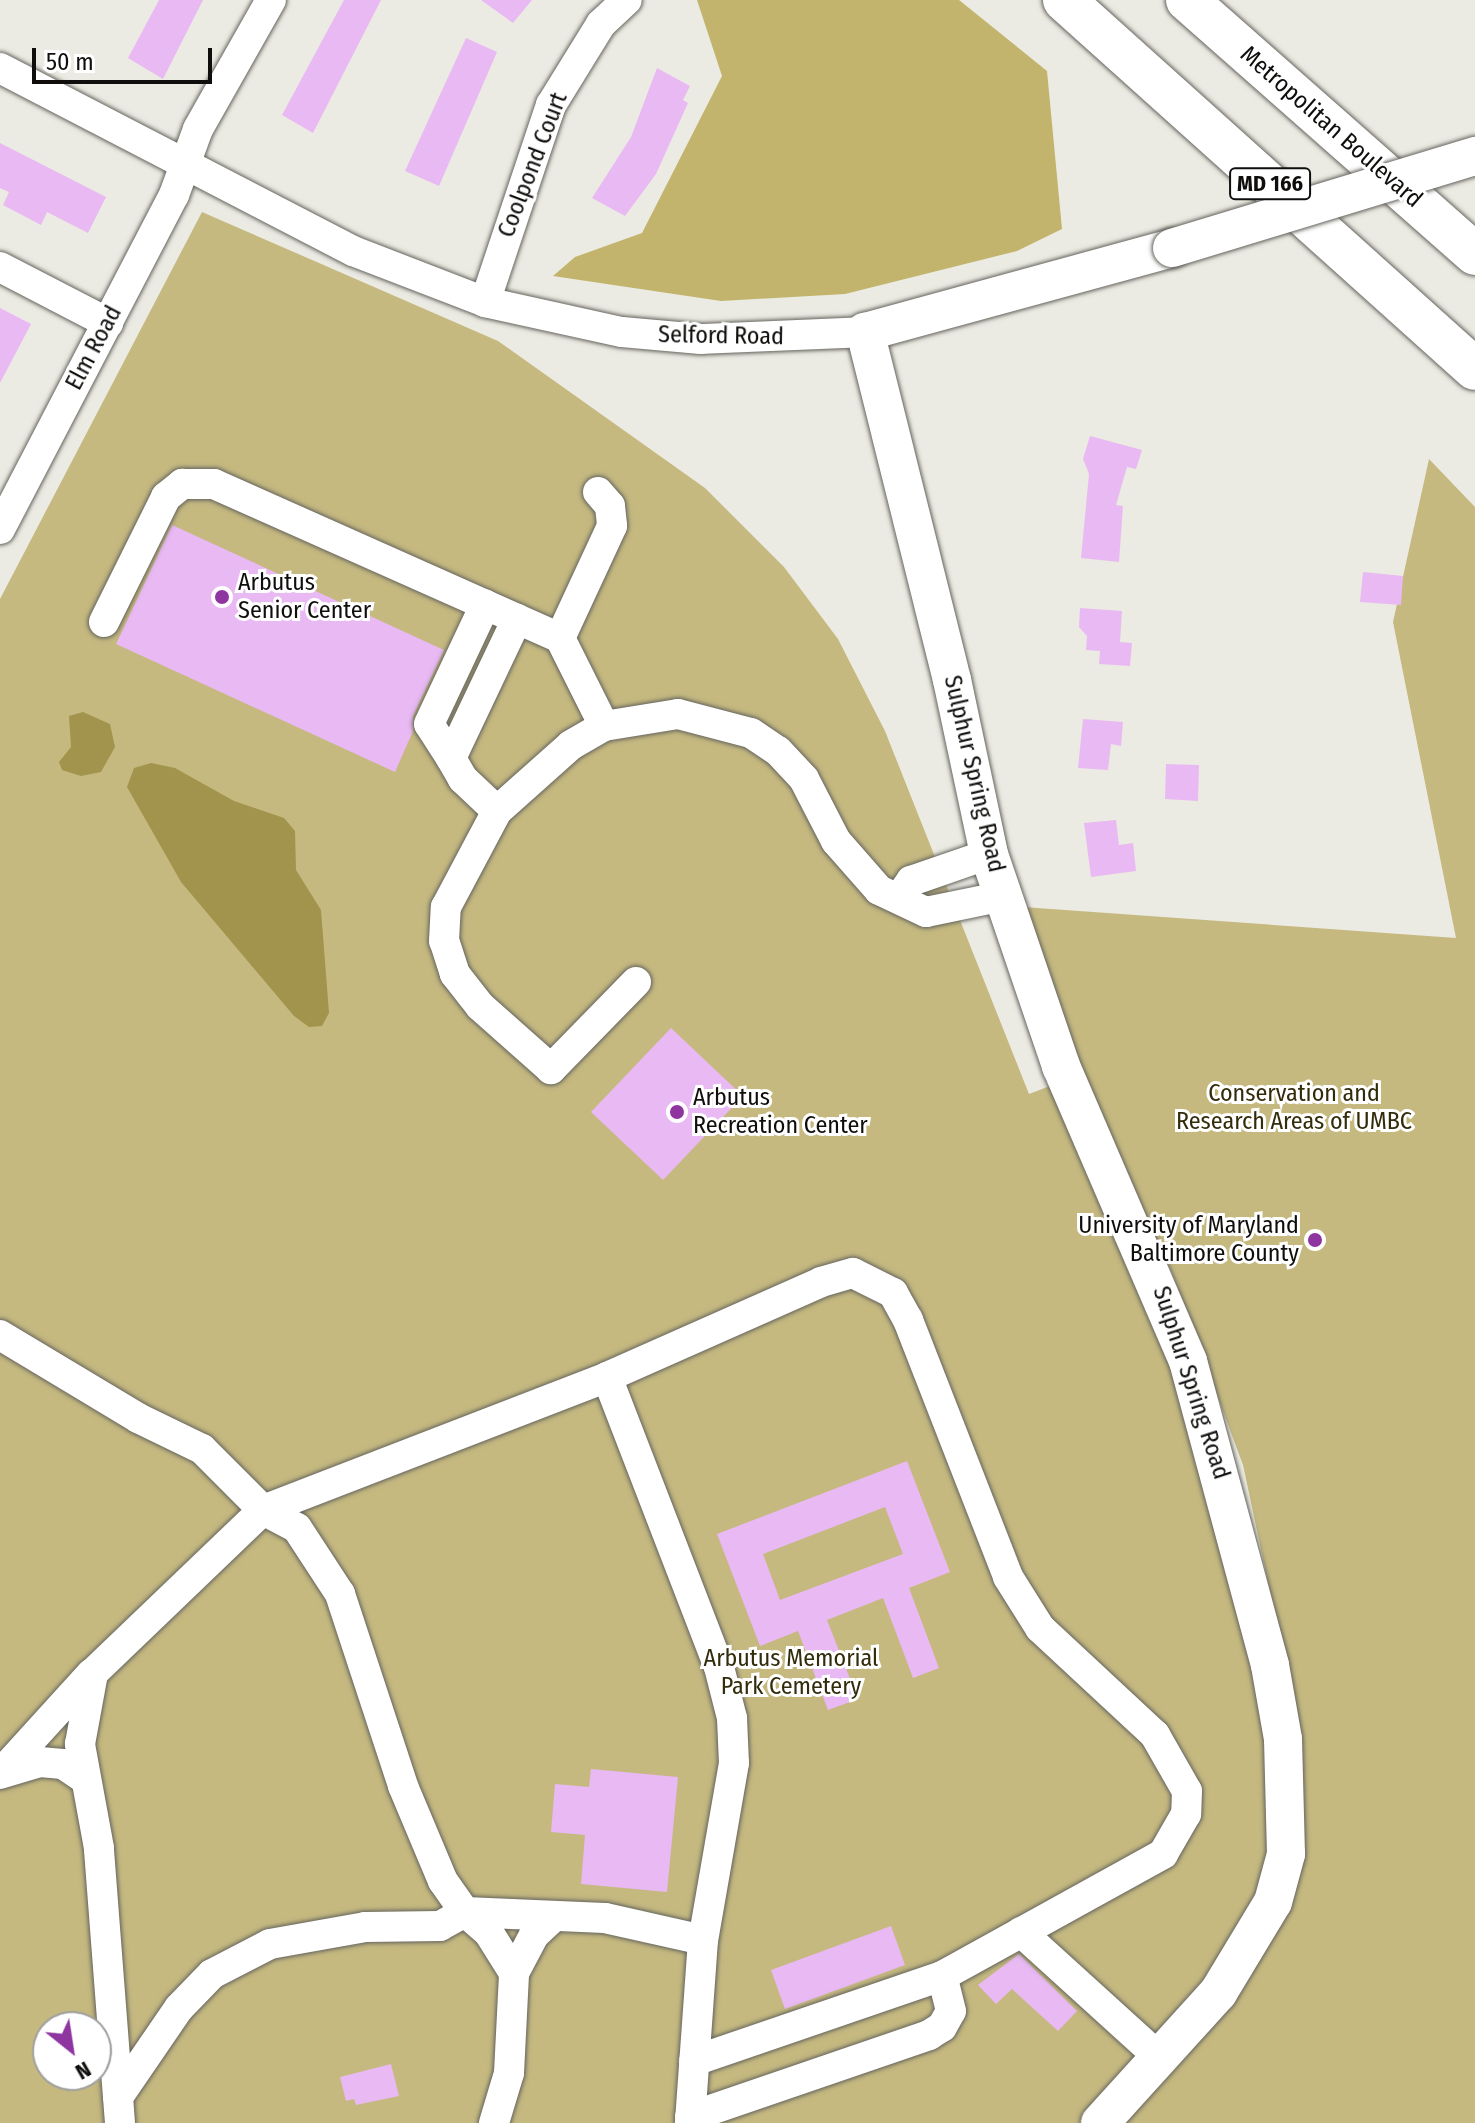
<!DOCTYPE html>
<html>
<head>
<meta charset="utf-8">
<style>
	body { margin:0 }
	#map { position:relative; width:1475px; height:2123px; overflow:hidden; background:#ecebe3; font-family:"Fira Sans Condensed",sans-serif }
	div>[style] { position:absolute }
	.green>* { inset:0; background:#c5b980 }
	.forest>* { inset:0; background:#c2b46c }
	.water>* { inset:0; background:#a2944c }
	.building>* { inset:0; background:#e8b9f2 }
	.roads { filter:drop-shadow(0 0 2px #65645e) drop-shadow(0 0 2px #65645e) }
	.minor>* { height:30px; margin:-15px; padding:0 15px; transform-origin:15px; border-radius:15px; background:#fff }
	.major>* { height:38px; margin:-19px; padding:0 19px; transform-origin:19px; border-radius:19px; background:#fff }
	.highway>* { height:42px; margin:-21px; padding:0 21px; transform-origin:21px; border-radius:21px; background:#fff }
	.bridges { filter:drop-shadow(0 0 2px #65645e) drop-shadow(0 0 2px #65645e) }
	.major-bridge>* { height:38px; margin:-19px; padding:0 19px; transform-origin:19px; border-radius:19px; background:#fff }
	.dots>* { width:22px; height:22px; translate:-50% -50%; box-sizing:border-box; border:4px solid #fff; border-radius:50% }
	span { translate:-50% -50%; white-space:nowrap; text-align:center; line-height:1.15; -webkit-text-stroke:6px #fff; paint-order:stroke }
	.shield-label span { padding:2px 6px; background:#fff; border:2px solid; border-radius:6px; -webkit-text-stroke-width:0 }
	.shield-label { font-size:22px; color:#0f0e0c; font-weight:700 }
	.street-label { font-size:24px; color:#0f0e0c }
	.poi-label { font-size:24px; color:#0f0e0c }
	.left { translate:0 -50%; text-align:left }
	.right { translate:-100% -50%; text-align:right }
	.park-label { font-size:24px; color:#322c0b }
	.north { position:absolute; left:32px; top:2011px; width:80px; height:80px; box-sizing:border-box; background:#fff; border:2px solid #9f9f9e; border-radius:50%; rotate:150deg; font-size:22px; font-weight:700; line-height:32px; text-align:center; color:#0f0e0c }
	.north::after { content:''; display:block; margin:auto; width:28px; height:36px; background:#8e35a0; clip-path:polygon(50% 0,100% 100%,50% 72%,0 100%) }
	.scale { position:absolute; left:32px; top:48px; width:180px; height:36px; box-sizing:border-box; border:4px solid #0f0e0c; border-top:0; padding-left:10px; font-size:24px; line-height:28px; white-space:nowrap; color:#0f0e0c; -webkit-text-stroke:6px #fff; paint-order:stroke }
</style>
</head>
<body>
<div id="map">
	<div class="green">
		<div style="clip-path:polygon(evenodd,202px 212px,498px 341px,705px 488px,784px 567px,838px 639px,885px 731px,1029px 1094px,1055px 1084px,1176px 1364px,1254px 1669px,1276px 1802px,1262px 1891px,1240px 1937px,1080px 2123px,0 2123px,0 599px,202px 212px,48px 2027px,96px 2027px,96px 2075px,48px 2075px,48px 2027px)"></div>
		<div style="clip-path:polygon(1429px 459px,1475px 507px,1475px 2123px,1119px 2123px,1242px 1991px,1277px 1930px,1292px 1695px,1243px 1465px,1172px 1273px,1082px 1079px,1023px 907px,1456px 938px,1393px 622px)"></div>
	</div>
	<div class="forest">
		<div style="clip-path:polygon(697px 0,959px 0,1047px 71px,1062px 229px,1017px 251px,845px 294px,721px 301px,553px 276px,575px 257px,642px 233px,722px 76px)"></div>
	</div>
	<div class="water">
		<div style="clip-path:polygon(83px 712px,110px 724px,115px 747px,101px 772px,81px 776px,62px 770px,59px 762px,71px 747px,69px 716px)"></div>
		<div style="clip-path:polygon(151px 763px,175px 768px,234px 801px,284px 818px,295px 831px,296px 870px,321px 910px,329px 1013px,322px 1026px,309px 1027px,294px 1016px,181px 882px,127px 787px,134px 768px)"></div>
	</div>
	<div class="building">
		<div style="clip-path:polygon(159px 0,203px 0,163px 79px,128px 58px)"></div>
		<div style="clip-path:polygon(344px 0,381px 0,313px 133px,282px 115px)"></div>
		<div style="clip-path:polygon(481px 0,532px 0,513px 23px)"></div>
		<div style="clip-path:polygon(466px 38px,497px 52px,439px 186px,405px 171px)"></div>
		<div style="clip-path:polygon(657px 68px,690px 86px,683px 100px,688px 103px,656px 174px,625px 216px,592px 198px,631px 137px)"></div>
		<div style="clip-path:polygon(0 143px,106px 197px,88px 233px,47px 212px,41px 225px,3px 205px,9px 192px,0 188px)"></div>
		<div style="clip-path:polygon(0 308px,31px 324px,0 383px)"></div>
		<div style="clip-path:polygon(1090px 436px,1142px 450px,1136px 469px,1127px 467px,1116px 505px,1123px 506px,1119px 562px,1081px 558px,1089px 474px,1083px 459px)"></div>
		<div style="clip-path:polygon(172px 525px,444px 650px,413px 716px,413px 731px,395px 772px,116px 644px)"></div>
		<div style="clip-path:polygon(1363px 572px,1403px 576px,1401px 605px,1360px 602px)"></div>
		<div style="clip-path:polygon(1080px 608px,1122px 611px,1120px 642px,1132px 643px,1130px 666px,1099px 664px,1100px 651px,1086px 650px,1087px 636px,1079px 627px)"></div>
		<div style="clip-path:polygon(1083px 719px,1123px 722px,1121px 746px,1111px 744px,1108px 770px,1078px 768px)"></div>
		<div style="clip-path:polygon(1166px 764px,1199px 765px,1198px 801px,1165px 799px)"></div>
		<div style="clip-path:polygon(1116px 820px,1119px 845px,1133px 843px,1136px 871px,1091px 877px,1084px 823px)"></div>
		<div style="clip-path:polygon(671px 1028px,743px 1096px,663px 1180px,591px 1112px)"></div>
		<div style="clip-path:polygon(evenodd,907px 1461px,950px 1572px,909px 1588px,939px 1668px,913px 1678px,883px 1598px,827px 1620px,858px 1699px,828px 1710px,798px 1631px,760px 1646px,717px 1534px,907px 1461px,885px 1507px,903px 1554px,780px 1600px,763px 1554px,885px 1507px)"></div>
		<div style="clip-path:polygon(591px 1769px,678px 1777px,667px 1892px,581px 1884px,585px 1835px,551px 1832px,555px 1784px,589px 1787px)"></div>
		<div style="clip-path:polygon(891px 1926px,905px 1965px,785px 2009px,771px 1970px)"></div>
		<div style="clip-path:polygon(1019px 1954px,1077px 2011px,1058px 2031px,1012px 1989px,996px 2004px,978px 1985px)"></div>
		<div style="clip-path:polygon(391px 2064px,399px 2096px,356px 2105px,354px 2099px,346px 2101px,340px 2077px)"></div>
	</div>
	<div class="roads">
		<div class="minor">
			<div style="left:0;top:68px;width:398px;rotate:27.4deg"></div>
			<div style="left:353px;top:251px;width:142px;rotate:21.1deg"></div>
			<div style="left:485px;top:302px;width:140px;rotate:12.4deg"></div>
			<div style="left:622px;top:332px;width:79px;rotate:5.1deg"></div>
			<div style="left:701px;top:339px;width:164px;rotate:-2.4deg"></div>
			<div style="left:0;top:267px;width:122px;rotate:27.4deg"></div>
			<div style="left:485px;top:302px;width:208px;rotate:-71.5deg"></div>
			<div style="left:551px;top:105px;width:95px;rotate:-58.3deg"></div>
			<div style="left:601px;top:24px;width:35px;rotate:-43deg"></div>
			<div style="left:598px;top:492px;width:18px;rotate:49deg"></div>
			<div style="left:610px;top:506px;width:20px;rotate:84deg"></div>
			<div style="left:612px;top:526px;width:123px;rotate:114.9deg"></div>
			<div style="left:560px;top:638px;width:98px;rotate:63.4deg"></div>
			<div style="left:0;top:529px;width:377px;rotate:-62.5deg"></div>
			<div style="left:174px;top:195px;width:70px;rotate:-70deg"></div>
			<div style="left:198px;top:129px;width:148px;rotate:-60.5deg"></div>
			<div style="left:104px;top:622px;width:140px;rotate:-63.6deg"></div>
			<div style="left:166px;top:497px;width:21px;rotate:-39deg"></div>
			<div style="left:182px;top:484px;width:32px"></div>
			<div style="left:214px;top:484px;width:379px;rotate:24deg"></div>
			<div style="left:451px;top:758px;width:40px;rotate:-122.9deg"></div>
			<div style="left:429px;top:724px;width:132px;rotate:-64.8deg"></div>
			<div style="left:497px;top:811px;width:47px;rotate:-136.7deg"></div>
			<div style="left:463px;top:779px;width:24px;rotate:-120deg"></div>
			<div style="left:451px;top:758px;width:154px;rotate:-64.6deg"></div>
			<div style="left:899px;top:898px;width:21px;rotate:-55deg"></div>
			<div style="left:911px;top:881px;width:83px;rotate:-19.1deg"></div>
			<div style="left:636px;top:982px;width:122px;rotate:134.3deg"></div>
			<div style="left:551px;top:1069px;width:95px;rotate:-138.4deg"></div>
			<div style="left:480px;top:1006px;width:41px;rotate:-128deg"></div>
			<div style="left:455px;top:974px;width:35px;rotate:-108deg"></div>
			<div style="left:444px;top:941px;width:34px;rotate:-87deg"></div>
			<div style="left:446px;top:907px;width:109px;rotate:-62deg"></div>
			<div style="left:497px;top:811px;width:99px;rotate:-41.7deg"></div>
			<div style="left:571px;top:745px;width:38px;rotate:-30deg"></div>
			<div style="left:604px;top:726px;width:75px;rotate:-9.2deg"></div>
			<div style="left:678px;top:714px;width:75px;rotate:14.6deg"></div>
			<div style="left:751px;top:733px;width:32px;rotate:34deg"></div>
			<div style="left:778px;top:751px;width:38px;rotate:47deg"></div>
			<div style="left:804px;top:779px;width:70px;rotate:62.7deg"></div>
			<div style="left:836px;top:841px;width:65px;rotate:48.7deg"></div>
			<div style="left:879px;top:890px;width:52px;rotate:25.1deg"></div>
			<div style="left:926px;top:912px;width:80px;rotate:-11.6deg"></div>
			<div style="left:0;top:1335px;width:161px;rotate:31deg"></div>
			<div style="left:138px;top:1418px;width:71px;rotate:25.8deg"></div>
			<div style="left:202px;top:1449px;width:86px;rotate:45deg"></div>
			<div style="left:263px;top:1510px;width:38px;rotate:28deg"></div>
			<div style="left:297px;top:1528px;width:79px;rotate:56.9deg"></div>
			<div style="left:340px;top:1594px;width:202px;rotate:71.8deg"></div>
			<div style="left:403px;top:1786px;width:103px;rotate:67.2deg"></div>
			<div style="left:443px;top:1881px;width:38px;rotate:55deg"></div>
			<div style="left:465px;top:1912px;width:140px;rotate:2.5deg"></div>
			<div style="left:605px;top:1918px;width:100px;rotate:12.7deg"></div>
			<div style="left:607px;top:1377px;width:311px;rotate:68.9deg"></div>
			<div style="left:719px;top:1667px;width:53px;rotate:75.7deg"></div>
			<div style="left:732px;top:1718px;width:45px;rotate:87.5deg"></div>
			<div style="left:734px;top:1763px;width:180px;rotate:99.9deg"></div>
			<div style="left:703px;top:1940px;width:183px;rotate:94.1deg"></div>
			<div style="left:1px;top:1773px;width:134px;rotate:-47.7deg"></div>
			<div style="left:0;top:1774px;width:42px;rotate:-16.7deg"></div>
			<div style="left:40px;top:1762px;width:23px;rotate:5deg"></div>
			<div style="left:63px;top:1764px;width:25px;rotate:34deg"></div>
			<div style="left:1021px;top:1932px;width:189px;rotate:42.2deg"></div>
			<div style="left:118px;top:2097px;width:108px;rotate:-55.6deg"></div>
			<div style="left:179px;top:2008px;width:47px;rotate:-45.9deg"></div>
			<div style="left:212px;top:1974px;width:65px;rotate:-27.3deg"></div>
			<div style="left:270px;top:1944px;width:97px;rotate:-10.1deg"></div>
			<div style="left:365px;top:1927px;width:75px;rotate:-0.8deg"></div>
			<div style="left:440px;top:1926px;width:29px;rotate:-29deg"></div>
			<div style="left:465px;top:1912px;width:32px;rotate:41deg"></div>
			<div style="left:489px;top:1933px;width:47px;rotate:58deg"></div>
			<div style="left:690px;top:2117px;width:253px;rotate:-18.9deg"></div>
			<div style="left:929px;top:2035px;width:15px;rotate:-32deg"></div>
			<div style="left:942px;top:2027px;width:18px;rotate:-61deg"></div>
			<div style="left:951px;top:2011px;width:36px;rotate:-104deg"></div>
			<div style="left:120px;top:2123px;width:276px;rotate:-94.4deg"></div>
			<div style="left:99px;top:1848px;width:106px;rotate:-100.4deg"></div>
			<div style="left:80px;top:1744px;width:72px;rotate:-79.6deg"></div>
			<div style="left:93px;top:1673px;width:236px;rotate:-43.8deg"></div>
			<div style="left:263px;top:1510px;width:369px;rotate:-21.1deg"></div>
			<div style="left:607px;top:1377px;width:234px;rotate:-23.9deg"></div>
			<div style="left:821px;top:1282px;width:33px;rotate:-16deg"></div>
			<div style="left:853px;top:1273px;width:45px;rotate:26.6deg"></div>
			<div style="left:893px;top:1293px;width:31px;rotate:61deg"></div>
			<div style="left:908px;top:1320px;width:276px;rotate:68.7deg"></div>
			<div style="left:1008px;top:1577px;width:60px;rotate:57.9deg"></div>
			<div style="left:1040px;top:1628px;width:157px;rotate:42.9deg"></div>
			<div style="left:1155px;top:1735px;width:64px;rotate:60.3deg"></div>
			<div style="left:1187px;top:1791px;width:23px;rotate:92deg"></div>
			<div style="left:1186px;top:1814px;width:46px;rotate:119.9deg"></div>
			<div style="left:1163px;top:1854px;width:252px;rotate:151.1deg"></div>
			<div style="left:942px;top:1976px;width:262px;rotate:161.1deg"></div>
			<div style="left:494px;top:2123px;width:52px;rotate:-73.3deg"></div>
			<div style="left:509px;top:2073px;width:100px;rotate:-87.1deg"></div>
			<div style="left:514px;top:1973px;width:43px;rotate:-62.2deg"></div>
			<div style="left:534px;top:1935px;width:23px;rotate:-43deg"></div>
		</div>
		<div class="major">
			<div style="left:1100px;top:2123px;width:176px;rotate:-47.8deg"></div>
			<div style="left:1218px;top:1993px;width:106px;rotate:-58.9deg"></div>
			<div style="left:1273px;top:1902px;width:50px;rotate:-74.8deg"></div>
			<div style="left:1286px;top:1854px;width:115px;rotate:-91.5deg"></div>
			<div style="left:1283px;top:1739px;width:75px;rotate:-100deg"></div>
			<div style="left:1270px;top:1665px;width:315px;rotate:-105.1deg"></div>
			<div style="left:1188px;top:1361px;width:321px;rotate:-113.3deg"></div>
			<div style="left:1061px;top:1066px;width:224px;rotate:-108.8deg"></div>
			<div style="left:989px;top:854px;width:178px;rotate:-102deg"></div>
			<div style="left:952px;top:680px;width:359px;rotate:-104deg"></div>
			<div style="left:865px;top:332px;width:318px;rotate:-15.3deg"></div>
		</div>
		<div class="highway">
			<div style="left:1064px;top:0;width:552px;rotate:41.92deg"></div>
			<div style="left:1187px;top:0;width:384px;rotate:41.4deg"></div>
		</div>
	</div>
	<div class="bridges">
		<div class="major-bridge">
			<div style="left:1172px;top:248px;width:317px;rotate:-16.9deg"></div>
		</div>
	</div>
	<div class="dots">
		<div style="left:222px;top:597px;background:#8e35a0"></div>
		<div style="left:677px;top:1112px;background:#8e35a0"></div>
		<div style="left:1315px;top:1240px;background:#8e35a0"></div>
	</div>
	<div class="shield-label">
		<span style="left:1270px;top:184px">MD 166</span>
	</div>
	<div class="street-label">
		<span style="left:1331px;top:127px;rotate:41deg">Metropolitan Boulevard</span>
		<span style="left:533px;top:165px;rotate:-69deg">Coolpond Court</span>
		<span style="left:721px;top:336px;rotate:1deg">Selford Road</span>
		<span style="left:94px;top:348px;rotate:-62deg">Elm Road</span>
		<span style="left:974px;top:774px;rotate:77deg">Sulphur Spring Road</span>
		<span style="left:1191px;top:1383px;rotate:72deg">Sulphur Spring Road</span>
	</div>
	<div class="poi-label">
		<span class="left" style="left:238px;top:597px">Arbutus<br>Senior Center</span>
		<span class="left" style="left:693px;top:1112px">Arbutus<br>Recreation Center</span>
		<span class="right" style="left:1299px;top:1240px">University of Maryland<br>Baltimore County</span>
	</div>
	<div class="park-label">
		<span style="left:1294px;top:1108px">Conservation and<br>Research Areas of UMBC</span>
		<span style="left:791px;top:1673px">Arbutus Memorial<br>Park Cemetery</span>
	</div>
	<div class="north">N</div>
	<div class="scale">50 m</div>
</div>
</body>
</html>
